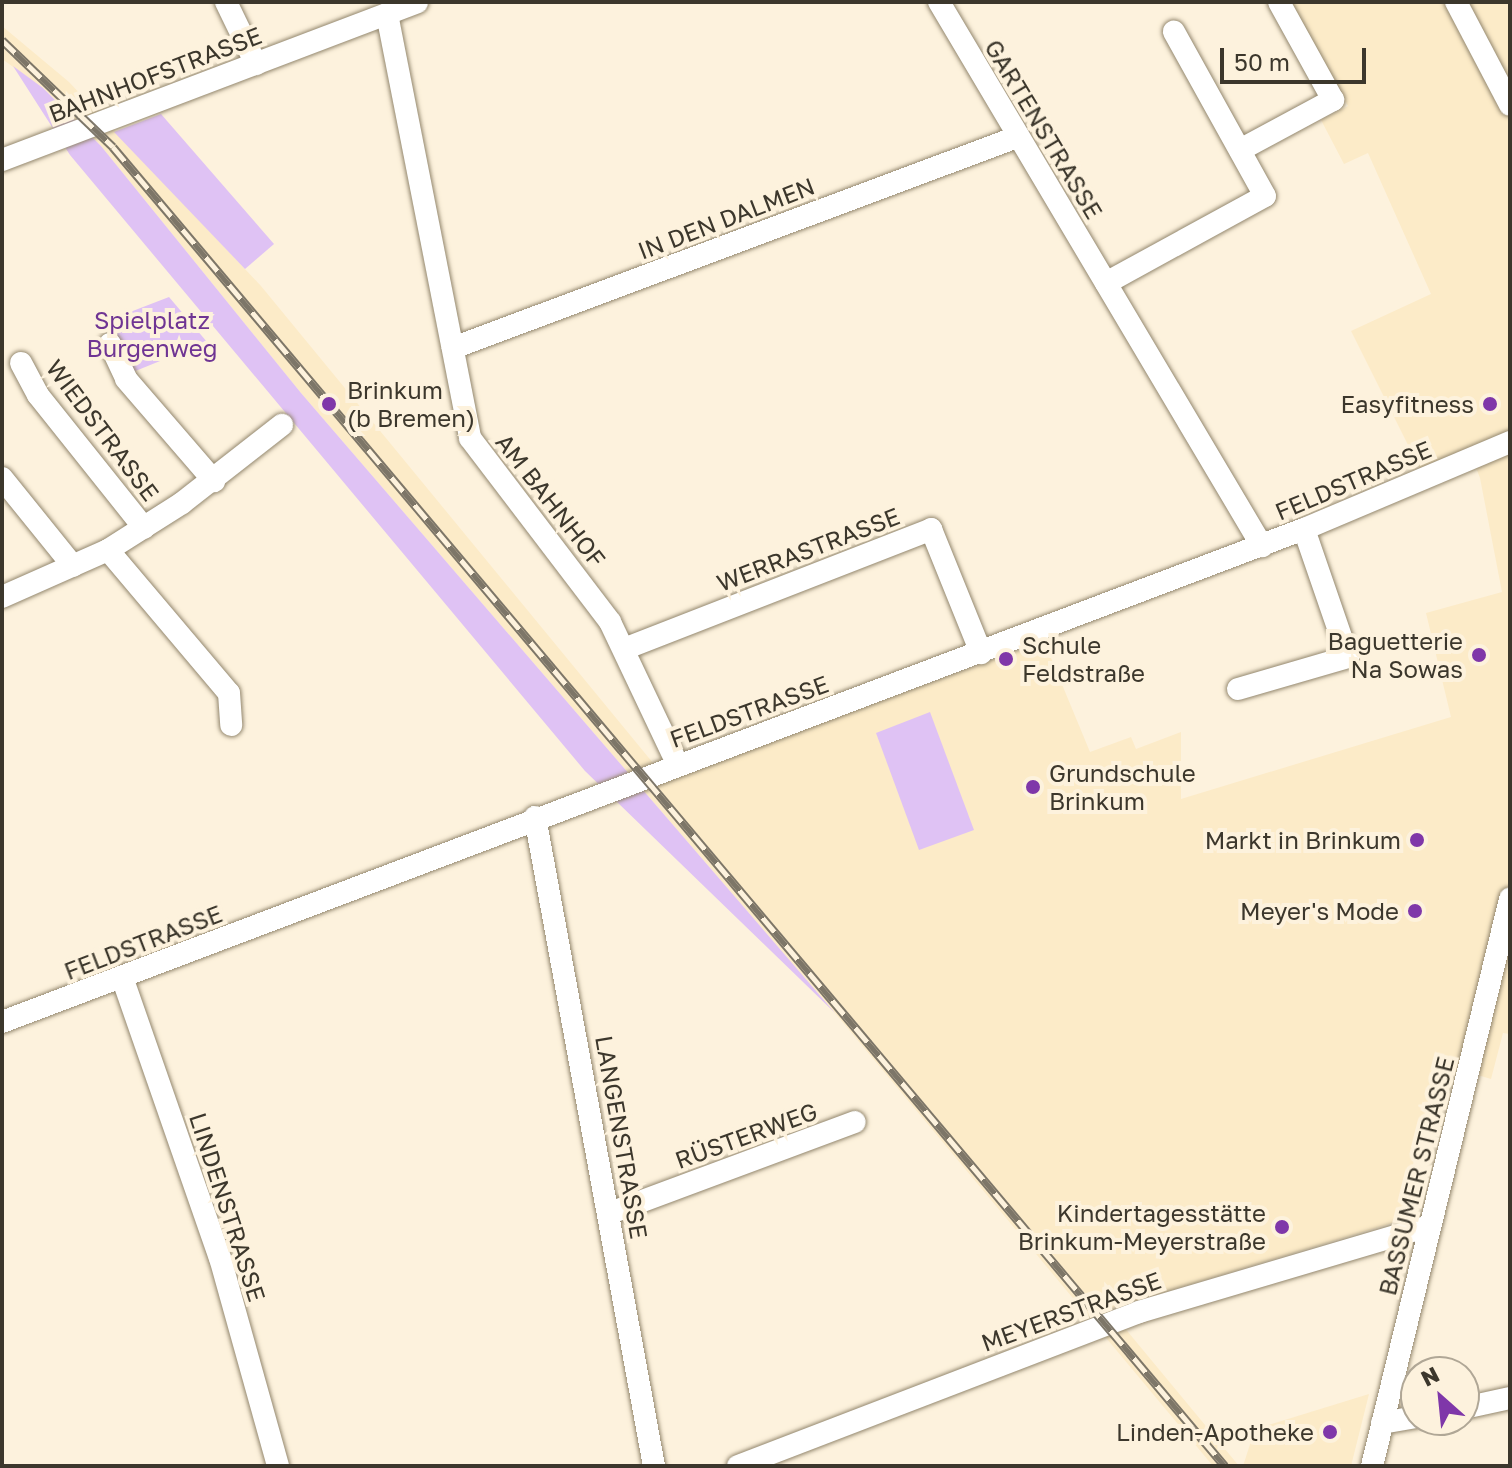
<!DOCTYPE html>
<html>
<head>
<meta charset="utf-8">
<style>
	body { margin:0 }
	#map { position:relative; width:1512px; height:1468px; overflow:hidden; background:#fdf2dd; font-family:"Golos Text",sans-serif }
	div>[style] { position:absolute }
	.built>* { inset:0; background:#fcebc8 }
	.green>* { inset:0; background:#dfc2f4 }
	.roads { filter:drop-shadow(0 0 2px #93876e) drop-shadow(0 0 2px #93876e) }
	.minor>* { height:22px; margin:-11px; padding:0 11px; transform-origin:11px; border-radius:11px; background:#fff }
	.rail>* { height:9px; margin-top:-4.5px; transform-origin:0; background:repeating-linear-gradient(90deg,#fdf2dd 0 18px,#7d7668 0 36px); box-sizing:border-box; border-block:2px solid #7d7668 }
	.dots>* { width:22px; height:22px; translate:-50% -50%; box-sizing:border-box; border:4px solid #fdf2dd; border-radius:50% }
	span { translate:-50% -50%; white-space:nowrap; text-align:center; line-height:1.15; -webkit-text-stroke:8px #fdf2dd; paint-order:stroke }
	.street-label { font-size:24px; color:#3c372c }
	.park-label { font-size:24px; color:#6f3493 }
	.poi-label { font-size:24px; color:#3c372c }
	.left { translate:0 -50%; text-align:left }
	.right { translate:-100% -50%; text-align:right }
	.frame { position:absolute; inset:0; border:4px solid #3c372c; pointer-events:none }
	.north { position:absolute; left:1400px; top:1356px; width:80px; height:80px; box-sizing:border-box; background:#fdf2dd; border:2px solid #b0a796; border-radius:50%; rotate:333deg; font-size:22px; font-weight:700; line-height:32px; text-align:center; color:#3c372c }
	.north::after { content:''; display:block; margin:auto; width:28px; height:36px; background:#7f37a9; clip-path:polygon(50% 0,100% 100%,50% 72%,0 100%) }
	.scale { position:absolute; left:1220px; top:48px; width:146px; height:36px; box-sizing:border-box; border:4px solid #3c372c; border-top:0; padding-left:10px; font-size:24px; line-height:28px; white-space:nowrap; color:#3c372c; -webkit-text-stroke:6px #fdf2dd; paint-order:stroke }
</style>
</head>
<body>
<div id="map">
	<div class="built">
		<div style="clip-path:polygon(1288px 2px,1510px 2px,1510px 1034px,1503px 1033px,1491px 1079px,1438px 1063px,1399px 1221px,1109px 1309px,1239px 1466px,1213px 1466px,835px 1013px,301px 393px,101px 146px,43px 88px,2px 59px,2px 26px,69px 82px,261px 286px,667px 780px,1044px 641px,1090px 752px,1131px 737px,1136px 749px,1181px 732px,1181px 799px,1451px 717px,1426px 613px,1502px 592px,1480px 478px,1469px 450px,1420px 469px,1351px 331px,1431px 294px,1368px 153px,1344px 164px,1321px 120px,1348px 106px)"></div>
		<div style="clip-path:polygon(1369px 1394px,1351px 1466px,1243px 1466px,1255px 1429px)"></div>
	</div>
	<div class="green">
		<div style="clip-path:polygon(13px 66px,43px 88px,101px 146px,301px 393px,835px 1013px,585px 771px,70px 155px)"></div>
		<div style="clip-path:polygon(161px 114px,274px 244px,245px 269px,114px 132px)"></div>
		<div style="clip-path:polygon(169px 297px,207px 342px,128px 374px,112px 319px)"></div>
		<div style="clip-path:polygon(930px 712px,974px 830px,919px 850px,876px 733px)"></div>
	</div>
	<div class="roads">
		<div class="minor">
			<div style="left:226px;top:2px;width:69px;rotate:64.2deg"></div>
			<div style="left:939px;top:2px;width:633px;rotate:59.3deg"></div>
			<div style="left:1456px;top:2px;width:116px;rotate:62.3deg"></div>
			<div style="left:387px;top:14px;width:432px;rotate:78.9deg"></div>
			<div style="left:470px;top:438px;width:231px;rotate:52.7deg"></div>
			<div style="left:610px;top:622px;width:158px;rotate:64.6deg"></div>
			<div style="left:1240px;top:150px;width:106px;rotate:-28.3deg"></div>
			<div style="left:1333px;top:100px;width:112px;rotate:-118.9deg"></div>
			<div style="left:2px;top:160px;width:444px;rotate:-20.8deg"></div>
			<div style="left:1106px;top:283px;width:181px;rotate:-28.7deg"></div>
			<div style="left:1265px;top:196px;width:188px;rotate:-119deg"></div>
			<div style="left:110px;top:344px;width:38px;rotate:65deg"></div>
			<div style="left:126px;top:379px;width:135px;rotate:49.2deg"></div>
			<div style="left:453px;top:348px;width:602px;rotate:-20.51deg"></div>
			<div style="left:21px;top:363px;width:36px;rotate:62deg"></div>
			<div style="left:38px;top:395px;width:170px;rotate:51.4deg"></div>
			<div style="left:2px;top:478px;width:113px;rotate:51.1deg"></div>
			<div style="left:108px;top:550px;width:187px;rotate:49.8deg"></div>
			<div style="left:229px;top:693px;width:32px;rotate:86deg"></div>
			<div style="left:2px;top:597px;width:116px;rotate:-23.9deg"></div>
			<div style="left:108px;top:550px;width:88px;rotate:-32.4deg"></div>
			<div style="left:182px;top:503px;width:127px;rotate:-38deg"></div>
			<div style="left:624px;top:649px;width:330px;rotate:-21.3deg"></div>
			<div style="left:931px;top:529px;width:134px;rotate:68deg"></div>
			<div style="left:1238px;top:689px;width:115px;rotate:-16.2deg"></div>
			<div style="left:1348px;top:657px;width:135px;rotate:-109deg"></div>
			<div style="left:535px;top:817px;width:660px;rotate:79.61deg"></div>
			<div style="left:122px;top:977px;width:298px;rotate:70.8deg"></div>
			<div style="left:220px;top:1258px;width:216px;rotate:74.4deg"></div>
			<div style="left:2px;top:1022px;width:1392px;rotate:-20.74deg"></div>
			<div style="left:1304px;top:529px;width:224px;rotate:-22.9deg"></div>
			<div style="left:610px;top:1213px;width:261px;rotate:-20.4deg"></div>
			<div style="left:1464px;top:1408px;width:47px;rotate:-12.3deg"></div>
			<div style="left:1382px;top:1423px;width:35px;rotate:-10deg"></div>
			<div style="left:738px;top:1466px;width:430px;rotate:-21deg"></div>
			<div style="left:1139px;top:1312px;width:303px;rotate:-16.5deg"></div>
			<div style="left:1372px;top:1466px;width:584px;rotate:-76.32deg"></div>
		</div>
	</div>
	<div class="rail">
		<div style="left:2px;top:40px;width:154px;rotate:43.9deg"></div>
		<div style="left:113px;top:147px;width:1725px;rotate:49.87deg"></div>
	</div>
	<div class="dots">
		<div style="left:329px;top:404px;background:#7f37a9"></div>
		<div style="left:1490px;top:404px;background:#7f37a9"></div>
		<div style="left:1479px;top:655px;background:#7f37a9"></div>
		<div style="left:1006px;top:659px;background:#7f37a9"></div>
		<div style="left:1033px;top:787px;background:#7f37a9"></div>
		<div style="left:1417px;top:840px;background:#7f37a9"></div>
		<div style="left:1415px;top:911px;background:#7f37a9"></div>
		<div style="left:1282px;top:1227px;background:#7f37a9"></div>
		<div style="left:1330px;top:1432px;background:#7f37a9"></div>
	</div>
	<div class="street-label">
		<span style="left:155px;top:74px;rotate:-21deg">BAHNHOFSTRASSE</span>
		<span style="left:1044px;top:129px;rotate:59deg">GARTENSTRASSE</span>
		<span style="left:726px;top:218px;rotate:-21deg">IN DEN DALMEN</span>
		<span style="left:103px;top:430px;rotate:53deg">WIEDSTRASSE</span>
		<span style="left:1353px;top:480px;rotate:-23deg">FELDSTRASSE</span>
		<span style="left:551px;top:500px;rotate:52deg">AM BAHNHOF</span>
		<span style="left:808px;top:549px;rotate:-21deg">WERRASTRASSE</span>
		<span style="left:749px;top:711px;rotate:-20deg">FELDSTRASSE</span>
		<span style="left:143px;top:942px;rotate:-21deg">FELDSTRASSE</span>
		<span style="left:746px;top:1135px;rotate:-20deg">RÜSTERWEG</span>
		<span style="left:622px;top:1137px;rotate:80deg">LANGENSTRASSE</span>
		<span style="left:1416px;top:1176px;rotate:-76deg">BASSUMER STRASSE</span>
		<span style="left:228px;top:1207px;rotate:72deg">LINDENSTRASSE</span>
		<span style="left:1071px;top:1311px;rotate:-20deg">MEYERSTRASSE</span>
	</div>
	<div class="park-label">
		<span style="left:152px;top:334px">Spielplatz<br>Burgenweg</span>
	</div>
	<div class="poi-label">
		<span class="left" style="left:347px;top:404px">Brinkum<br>(b Bremen)</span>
		<span class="right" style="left:1474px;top:404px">Easyfitness</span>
		<span class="right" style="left:1463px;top:655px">Baguetterie<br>Na Sowas</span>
		<span class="left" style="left:1022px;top:659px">Schule<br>Feldstraße</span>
		<span class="left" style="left:1049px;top:787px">Grundschule<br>Brinkum</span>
		<span class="right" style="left:1401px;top:840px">Markt in Brinkum</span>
		<span class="right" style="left:1399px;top:911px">Meyer's Mode</span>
		<span class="right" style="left:1266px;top:1227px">Kindertagesstätte<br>Brinkum-Meyerstraße</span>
		<span class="right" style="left:1314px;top:1432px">Linden-Apotheke</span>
	</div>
	<div class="frame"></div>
	<div class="north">N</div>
	<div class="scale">50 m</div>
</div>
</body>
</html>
